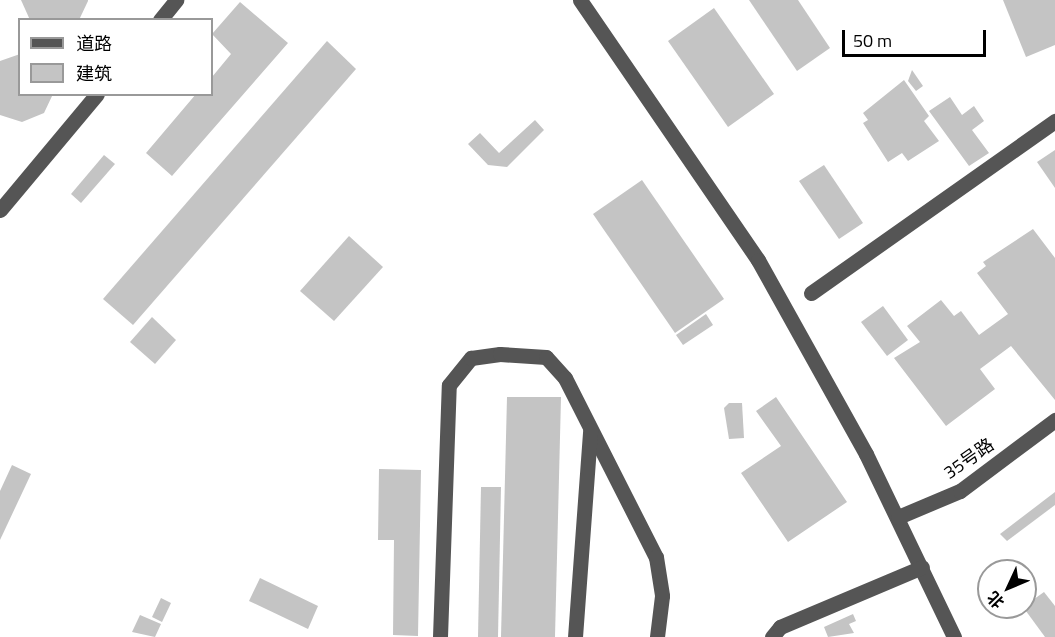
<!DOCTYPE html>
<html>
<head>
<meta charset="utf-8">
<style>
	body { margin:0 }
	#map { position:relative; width:1055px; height:637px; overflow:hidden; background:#fff; font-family:"Titillium Web","Noto Sans SC",sans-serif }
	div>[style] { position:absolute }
	.building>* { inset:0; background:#c4c4c4 }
	.minor>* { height:15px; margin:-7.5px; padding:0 7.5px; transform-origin:7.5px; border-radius:7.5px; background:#555 }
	span { translate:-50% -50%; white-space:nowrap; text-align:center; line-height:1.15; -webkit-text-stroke:4.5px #fff; paint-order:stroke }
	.street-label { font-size:18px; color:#000 }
	.legend { position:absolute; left:18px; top:18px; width:195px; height:78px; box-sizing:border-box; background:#fff; border:2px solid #999; margin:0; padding:8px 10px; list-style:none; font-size:18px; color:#000 }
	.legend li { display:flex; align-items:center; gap:12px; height:30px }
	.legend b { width:30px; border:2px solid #999 }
	.north { position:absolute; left:977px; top:559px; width:60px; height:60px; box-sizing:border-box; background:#fff; border:2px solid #999; border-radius:50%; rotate:226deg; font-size:16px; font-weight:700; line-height:24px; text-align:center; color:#000 }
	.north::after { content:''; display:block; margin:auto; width:21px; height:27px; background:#000; clip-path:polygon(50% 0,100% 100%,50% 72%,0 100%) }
	.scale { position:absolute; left:842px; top:30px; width:144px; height:27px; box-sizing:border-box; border:3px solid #000; border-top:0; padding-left:8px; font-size:18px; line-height:21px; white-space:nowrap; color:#000; -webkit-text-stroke:4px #fff; paint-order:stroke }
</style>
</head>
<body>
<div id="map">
	<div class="building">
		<div style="clip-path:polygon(21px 0,88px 0,88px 1px,79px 20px,30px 20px)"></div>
		<div style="clip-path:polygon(749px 0,798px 0,830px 48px,797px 71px)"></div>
		<div style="clip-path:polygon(1003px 0,1055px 0,1055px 45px,1026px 57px)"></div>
		<div style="clip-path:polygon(240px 2px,288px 43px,172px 176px,146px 153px,196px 94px,212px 94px,212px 77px,231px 54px,212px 34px)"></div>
		<div style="clip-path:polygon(714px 8px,774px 94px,728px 127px,668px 41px)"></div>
		<div style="clip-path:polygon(327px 41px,356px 69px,133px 325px,103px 299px)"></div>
		<div style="clip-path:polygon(20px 54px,20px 94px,53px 94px,44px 113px,22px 122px,0 115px,0 61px)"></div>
		<div style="clip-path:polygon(912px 70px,923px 86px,916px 91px,908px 81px)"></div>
		<div style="clip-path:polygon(904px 80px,929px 116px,924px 121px,939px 141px,908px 161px,902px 153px,888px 162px,863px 123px,868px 120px,863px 113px)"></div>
		<div style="clip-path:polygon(950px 97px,962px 115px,974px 106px,984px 121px,972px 130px,989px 153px,969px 166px,929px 111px)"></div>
		<div style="clip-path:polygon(535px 120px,544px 130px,507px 167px,488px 165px,468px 144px,480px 133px,499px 153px)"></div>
		<div style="clip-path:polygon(1055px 150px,1055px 188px,1037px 162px)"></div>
		<div style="clip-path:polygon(104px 155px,115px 164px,81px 203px,71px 194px)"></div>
		<div style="clip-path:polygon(824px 165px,863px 223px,839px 239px,799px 181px)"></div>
		<div style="clip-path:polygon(642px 180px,724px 299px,675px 333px,593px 214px)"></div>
		<div style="clip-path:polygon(1033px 229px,1055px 258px,1055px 400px,1011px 346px,980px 369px,995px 389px,946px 426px,894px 358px,920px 342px,907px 326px,941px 300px,954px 316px,961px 311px,979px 335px,1008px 314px,977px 273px,986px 266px,983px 262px)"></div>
		<div style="clip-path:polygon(349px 236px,383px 267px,334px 321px,300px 291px)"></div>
		<div style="clip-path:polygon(883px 306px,908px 340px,887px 356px,861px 322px)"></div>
		<div style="clip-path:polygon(706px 314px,713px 325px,683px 345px,676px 335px)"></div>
		<div style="clip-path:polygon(152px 317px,176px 340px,155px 364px,130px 342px)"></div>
		<div style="clip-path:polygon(507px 397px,561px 397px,555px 637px,501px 637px)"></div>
		<div style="clip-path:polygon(776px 397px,847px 502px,788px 542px,741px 473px,781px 446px,756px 411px)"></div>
		<div style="clip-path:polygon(729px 403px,742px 403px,744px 438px,729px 439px,724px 408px)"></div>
		<div style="clip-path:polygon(12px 465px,31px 474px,0 540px,0 491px)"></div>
		<div style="clip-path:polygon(379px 469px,421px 470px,418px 636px,393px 635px,394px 540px,378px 540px)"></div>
		<div style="clip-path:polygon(481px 487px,501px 487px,498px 637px,478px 637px)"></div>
		<div style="clip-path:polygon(1055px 492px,1055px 505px,1007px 541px,1000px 534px)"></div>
		<div style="clip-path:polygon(260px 578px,318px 606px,308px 629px,249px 601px)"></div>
		<div style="clip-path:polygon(1044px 592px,1055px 606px,1055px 637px,1045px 637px,1023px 607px)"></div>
		<div style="clip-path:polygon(161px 598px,171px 603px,162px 622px,152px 617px)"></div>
		<div style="clip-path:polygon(853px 614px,856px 621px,849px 624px,854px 633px,828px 637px,824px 627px)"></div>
		<div style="clip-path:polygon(140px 615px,161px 624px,155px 637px,132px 632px)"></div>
	</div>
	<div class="minor">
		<div style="left:580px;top:0;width:315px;rotate:55.6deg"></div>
		<div style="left:758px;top:260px;width:222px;rotate:60.9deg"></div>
		<div style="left:866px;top:454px;width:203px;rotate:64.3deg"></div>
		<div style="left:160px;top:20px;width:26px;rotate:-51deg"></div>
		<div style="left:0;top:210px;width:151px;rotate:-50.1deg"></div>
		<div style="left:811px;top:293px;width:299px;rotate:-35.2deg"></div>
		<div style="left:898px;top:517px;width:67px;rotate:-22.8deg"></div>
		<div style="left:960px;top:491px;width:119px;rotate:-36.8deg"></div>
		<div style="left:440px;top:637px;width:252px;rotate:-88deg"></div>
		<div style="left:449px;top:385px;width:35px;rotate:-51deg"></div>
		<div style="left:471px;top:358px;width:29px;rotate:-8deg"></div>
		<div style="left:500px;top:354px;width:46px;rotate:3.7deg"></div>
		<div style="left:546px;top:357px;width:28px;rotate:48deg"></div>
		<div style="left:565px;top:378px;width:201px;rotate:63.1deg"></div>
		<div style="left:656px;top:557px;width:39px;rotate:81deg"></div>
		<div style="left:662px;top:596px;width:41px;rotate:97deg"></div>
		<div style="left:575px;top:637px;width:207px;rotate:-85.8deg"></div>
		<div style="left:772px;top:637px;width:13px;rotate:-51deg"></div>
		<div style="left:780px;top:627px;width:154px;rotate:-22.9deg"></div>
	</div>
	<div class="street-label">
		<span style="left:969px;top:459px;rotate:-35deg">35号路</span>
	</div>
	<ul class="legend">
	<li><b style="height:8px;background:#555"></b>道路</li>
	<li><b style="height:16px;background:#c4c4c4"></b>建筑</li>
	</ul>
	<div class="north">北</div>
	<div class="scale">50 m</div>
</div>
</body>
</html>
